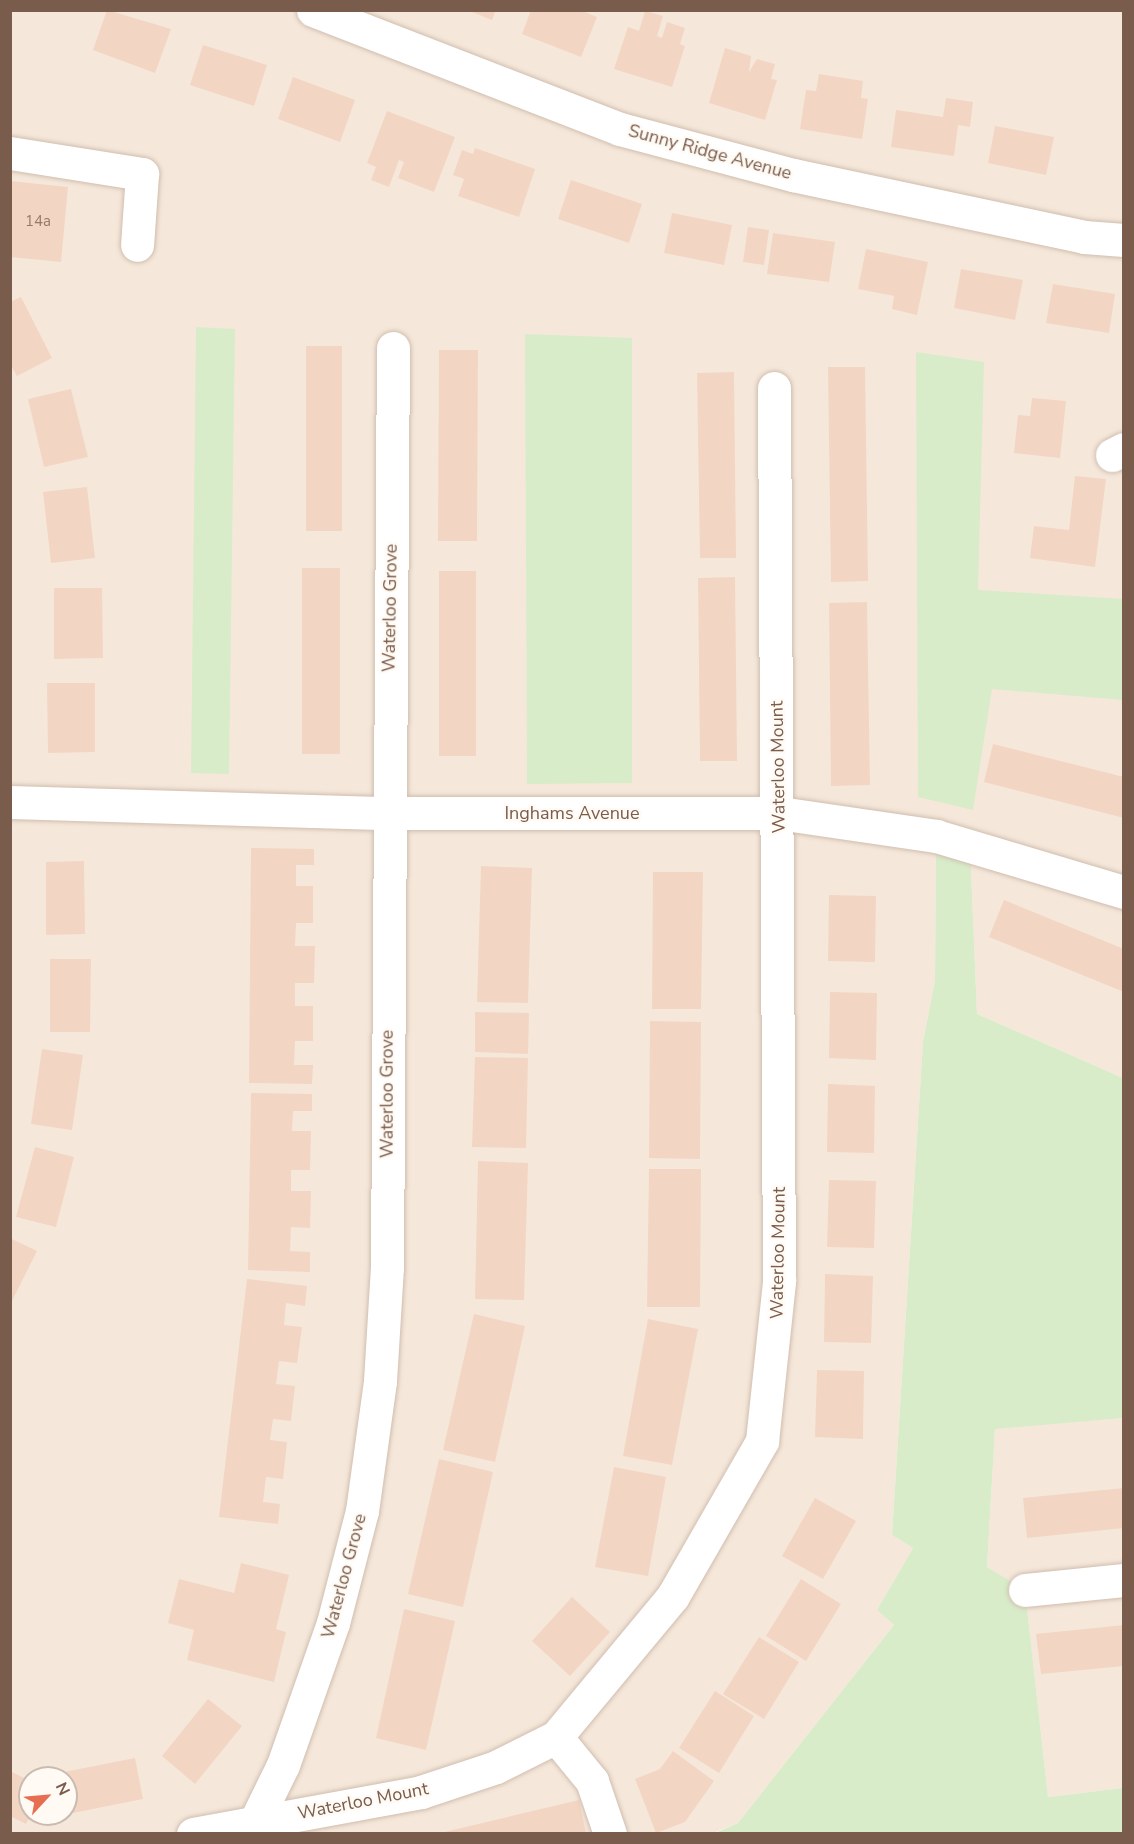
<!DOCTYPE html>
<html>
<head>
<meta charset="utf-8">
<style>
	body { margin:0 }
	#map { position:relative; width:1134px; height:1844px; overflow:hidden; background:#fdf6ec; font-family:"Nunito Sans",sans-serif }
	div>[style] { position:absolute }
	.residential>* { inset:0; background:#f5e8da }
	.green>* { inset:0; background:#d8ecc9 }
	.building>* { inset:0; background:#f3d5c3 }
	.roads { filter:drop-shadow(0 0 2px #d1beb0) drop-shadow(0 0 2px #d1beb0) }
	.minor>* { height:33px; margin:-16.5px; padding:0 16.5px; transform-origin:16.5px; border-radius:16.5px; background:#fff }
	span { translate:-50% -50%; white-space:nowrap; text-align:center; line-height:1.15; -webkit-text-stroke:4.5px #fffaf3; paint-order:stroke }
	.number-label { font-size:15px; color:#987a6a }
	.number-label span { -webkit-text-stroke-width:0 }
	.street-label { font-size:18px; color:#7a5c4d }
	.frame { position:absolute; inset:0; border:12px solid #7a5c4d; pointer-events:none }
	.north { position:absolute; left:18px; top:1766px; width:60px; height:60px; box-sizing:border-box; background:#fffaf3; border:2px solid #cabbb1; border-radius:50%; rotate:64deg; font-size:16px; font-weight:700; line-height:24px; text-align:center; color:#7a5c4d }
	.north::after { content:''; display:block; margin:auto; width:21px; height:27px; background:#e76f51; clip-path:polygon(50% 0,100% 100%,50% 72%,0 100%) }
</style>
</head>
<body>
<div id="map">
	<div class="residential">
		<div style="clip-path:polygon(evenodd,11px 11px,1123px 11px,1123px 1078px,977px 1014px,970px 846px,936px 836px,935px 980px,923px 1042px,892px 1535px,913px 1548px,877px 1610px,894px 1625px,738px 1823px,713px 1833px,11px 1834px,11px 11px,30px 1778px,66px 1778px,66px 1814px,30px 1814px,30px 1778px)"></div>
		<div style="clip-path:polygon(1123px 1418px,1123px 1788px,1048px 1797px,1025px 1591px,987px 1567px,995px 1428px)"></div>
	</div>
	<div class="green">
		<div style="clip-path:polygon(196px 327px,235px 329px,229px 774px,191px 773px)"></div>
		<div style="clip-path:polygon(525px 334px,632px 338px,632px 783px,527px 784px)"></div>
		<div style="clip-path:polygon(916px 352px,984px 362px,978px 590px,1123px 599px,1123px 700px,992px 689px,973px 810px,918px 797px)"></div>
		<div style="clip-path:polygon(936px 836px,970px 845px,977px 1014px,1123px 1078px,1123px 1418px,995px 1429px,987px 1567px,1025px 1590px,1048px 1797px,1123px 1788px,1123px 1833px,713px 1834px,738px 1823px,894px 1625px,877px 1610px,913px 1548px,892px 1535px,923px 1042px,935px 980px)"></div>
	</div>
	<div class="building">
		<div style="clip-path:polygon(107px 10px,171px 29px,155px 73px,93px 50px)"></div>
		<div style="clip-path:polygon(467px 10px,496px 10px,492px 20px)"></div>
		<div style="clip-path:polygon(531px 10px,580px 10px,597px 17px,581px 57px,522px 34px)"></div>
		<div style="clip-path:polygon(645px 11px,663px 16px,657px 36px,662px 38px,667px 22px,685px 28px,680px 44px,685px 46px,672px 87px,614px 69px,628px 27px,639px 31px)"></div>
		<div style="clip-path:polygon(203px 45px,267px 65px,254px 106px,190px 85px)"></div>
		<div style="clip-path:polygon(725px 48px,751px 56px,749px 72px,757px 59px,775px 64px,771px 79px,777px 80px,765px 120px,709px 103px)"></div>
		<div style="clip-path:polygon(819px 74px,863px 81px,861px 98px,868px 99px,862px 139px,800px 129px,806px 90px,816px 91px)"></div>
		<div style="clip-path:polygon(293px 77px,355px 100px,340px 142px,278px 119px)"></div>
		<div style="clip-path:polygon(946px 98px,973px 102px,970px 127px,958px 125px,954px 156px,891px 147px,896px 110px,943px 117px)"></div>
		<div style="clip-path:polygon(387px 111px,455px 137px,434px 192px,398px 178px,404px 162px,399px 160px,389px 187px,371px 180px,376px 167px,367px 163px)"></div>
		<div style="clip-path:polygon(995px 126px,1054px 137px,1046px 175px,988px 163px)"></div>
		<div style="clip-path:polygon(475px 148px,535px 169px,519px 217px,458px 196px,464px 179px,453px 175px,462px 150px,473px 154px)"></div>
		<div style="clip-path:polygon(571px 180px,642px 204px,629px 243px,558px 219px)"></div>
		<div style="clip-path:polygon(10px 181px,68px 187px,61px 262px,10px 257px)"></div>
		<div style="clip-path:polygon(672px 213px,732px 225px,724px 265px,664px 253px)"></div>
		<div style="clip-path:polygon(748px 227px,769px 230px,764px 265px,743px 262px)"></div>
		<div style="clip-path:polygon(773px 233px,835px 242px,829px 282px,767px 274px)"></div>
		<div style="clip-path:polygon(866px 249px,928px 262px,917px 315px,892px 309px,894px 296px,858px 289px)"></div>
		<div style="clip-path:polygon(961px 269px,1023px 280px,1015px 320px,954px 308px)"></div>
		<div style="clip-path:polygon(1053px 284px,1115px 294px,1109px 333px,1046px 323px)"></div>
		<div style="clip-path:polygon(21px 297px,52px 358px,17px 376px,10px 364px,10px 302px)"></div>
		<div style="clip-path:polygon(306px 346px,342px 346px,342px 531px,306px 531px)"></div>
		<div style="clip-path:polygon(439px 350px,478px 350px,477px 541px,438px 541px)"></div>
		<div style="clip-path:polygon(828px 367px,865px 367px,868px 581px,831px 582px)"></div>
		<div style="clip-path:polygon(734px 372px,736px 558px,700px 558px,697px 373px)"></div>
		<div style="clip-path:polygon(71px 389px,88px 457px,44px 467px,28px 399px)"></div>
		<div style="clip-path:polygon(1032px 398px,1066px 401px,1060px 458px,1014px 453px,1018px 415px,1030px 416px)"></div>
		<div style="clip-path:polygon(1075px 476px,1106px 479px,1095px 567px,1030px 558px,1034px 526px,1069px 530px)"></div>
		<div style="clip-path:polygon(87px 487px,95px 558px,51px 563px,43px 492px)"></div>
		<div style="clip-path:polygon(302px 568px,340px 568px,340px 754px,302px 754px)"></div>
		<div style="clip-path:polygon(439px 571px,476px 571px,476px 756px,439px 756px)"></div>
		<div style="clip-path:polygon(735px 577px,737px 761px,700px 761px,698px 578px)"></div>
		<div style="clip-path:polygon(54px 588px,102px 588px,103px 658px,54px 659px)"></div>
		<div style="clip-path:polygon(867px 602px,870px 785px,831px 786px,829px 603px)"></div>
		<div style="clip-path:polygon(47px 683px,95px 683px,95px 752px,48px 753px)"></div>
		<div style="clip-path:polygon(993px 744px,1124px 777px,1124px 818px,984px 782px)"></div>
		<div style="clip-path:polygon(251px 848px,314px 849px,314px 865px,296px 865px,296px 886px,313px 886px,313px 923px,296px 923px,295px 946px,315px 946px,314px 983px,295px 983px,295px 1006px,313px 1006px,313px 1041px,295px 1041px,294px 1065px,313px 1065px,312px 1084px,249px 1083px)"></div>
		<div style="clip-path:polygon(84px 861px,85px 934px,46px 935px,46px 862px)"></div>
		<div style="clip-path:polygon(481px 866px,532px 868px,528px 1003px,477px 1002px)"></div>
		<div style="clip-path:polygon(653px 872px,703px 872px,701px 1009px,652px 1009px)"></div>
		<div style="clip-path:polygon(829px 895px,876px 896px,875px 962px,828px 961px)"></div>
		<div style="clip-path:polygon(1004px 900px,1124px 949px,1124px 992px,989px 937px)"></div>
		<div style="clip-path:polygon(50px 959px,91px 959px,90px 1032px,50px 1032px)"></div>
		<div style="clip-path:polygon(830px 992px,877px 993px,876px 1060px,829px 1058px)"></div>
		<div style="clip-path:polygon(475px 1012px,529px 1013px,528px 1054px,475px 1052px)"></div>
		<div style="clip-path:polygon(650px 1021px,701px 1022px,700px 1159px,649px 1158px)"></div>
		<div style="clip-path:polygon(42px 1049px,83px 1055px,72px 1130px,31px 1124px)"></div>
		<div style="clip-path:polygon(475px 1057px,528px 1058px,526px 1148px,472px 1147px)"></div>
		<div style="clip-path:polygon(828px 1084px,875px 1086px,874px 1153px,827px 1152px)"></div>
		<div style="clip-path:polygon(251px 1093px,312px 1094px,312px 1111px,293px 1111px,292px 1131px,311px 1131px,310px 1170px,291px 1170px,291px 1191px,311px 1191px,310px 1228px,291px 1227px,290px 1251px,310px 1252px,310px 1272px,248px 1270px)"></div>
		<div style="clip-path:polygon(35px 1147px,74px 1157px,56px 1227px,16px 1217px)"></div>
		<div style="clip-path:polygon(478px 1161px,528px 1163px,524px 1300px,475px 1299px)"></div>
		<div style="clip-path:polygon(649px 1169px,701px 1169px,700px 1307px,647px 1307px)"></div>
		<div style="clip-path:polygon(829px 1180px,876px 1181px,874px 1248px,827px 1247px)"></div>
		<div style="clip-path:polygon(10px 1238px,37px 1251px,10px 1305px)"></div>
		<div style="clip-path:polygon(825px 1274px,873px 1276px,871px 1343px,824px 1342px)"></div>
		<div style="clip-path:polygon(247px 1279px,307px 1286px,305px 1306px,286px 1303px,284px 1325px,302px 1327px,297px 1363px,279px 1361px,276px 1384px,295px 1386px,291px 1421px,273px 1419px,270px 1440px,287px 1442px,283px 1479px,266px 1477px,263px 1502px,280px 1504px,278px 1524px,219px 1517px)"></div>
		<div style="clip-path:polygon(474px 1314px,525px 1326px,495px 1462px,443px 1450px)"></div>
		<div style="clip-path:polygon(648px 1319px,698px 1329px,672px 1465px,623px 1456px)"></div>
		<div style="clip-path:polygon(817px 1370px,864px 1371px,863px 1439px,815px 1437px)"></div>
		<div style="clip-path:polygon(439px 1459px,493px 1472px,463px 1607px,408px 1594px)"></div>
		<div style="clip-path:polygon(614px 1467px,666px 1477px,648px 1576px,595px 1567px)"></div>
		<div style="clip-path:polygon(1124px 1488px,1124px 1528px,1027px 1538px,1023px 1498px)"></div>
		<div style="clip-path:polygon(815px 1498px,856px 1521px,823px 1579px,782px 1556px)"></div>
		<div style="clip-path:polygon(241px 1563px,289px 1575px,276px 1629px,286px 1632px,274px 1682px,187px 1660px,194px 1630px,168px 1623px,179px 1579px,234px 1593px)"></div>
		<div style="clip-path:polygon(801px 1579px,841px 1604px,806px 1661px,766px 1636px)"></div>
		<div style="clip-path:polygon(572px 1597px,610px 1632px,570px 1676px,532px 1641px)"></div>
		<div style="clip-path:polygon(404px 1609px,455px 1621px,426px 1750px,376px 1738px)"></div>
		<div style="clip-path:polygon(1124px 1625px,1124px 1666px,1041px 1674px,1036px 1634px)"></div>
		<div style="clip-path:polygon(759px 1637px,799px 1662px,764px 1719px,723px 1694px)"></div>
		<div style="clip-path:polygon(715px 1691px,754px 1716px,719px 1773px,679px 1748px)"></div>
		<div style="clip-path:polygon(208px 1699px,242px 1726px,195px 1784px,162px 1756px)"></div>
		<div style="clip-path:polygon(673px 1751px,714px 1781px,685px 1822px,656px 1833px,635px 1779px,660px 1769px)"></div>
		<div style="clip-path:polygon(135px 1758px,143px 1799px,73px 1813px,64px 1772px)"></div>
		<div style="clip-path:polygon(10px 1771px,30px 1781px,31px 1814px,26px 1824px,10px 1816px)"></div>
		<div style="clip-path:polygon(579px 1800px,586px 1833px,440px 1833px)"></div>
	</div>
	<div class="roads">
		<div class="minor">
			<div style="left:313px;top:10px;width:329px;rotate:21.2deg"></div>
			<div style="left:620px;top:129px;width:179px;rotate:14.9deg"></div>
			<div style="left:793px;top:175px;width:298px;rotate:12deg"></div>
			<div style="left:1084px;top:237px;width:40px;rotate:4.3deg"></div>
			<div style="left:10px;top:153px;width:134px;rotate:9deg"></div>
			<div style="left:142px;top:174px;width:71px;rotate:94deg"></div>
			<div style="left:1112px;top:455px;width:13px;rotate:-27deg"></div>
			<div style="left:10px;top:802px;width:378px;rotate:1.7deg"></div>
			<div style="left:388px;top:813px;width:391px"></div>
			<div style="left:779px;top:813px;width:159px;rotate:8.3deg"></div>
			<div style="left:936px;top:836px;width:196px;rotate:16.6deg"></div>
			<div style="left:1025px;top:1590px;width:100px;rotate:-5.8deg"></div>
			<div style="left:556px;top:1737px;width:57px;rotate:50.7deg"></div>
			<div style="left:592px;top:1781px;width:56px;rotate:71.2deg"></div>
			<div style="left:256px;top:1820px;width:61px;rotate:-63.9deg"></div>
			<div style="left:283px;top:1765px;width:151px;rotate:-70.6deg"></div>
			<div style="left:333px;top:1623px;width:116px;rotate:-75.5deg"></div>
			<div style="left:362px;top:1511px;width:131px;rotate:-82.1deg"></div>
			<div style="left:380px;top:1381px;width:113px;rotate:-86.5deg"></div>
			<div style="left:387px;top:1268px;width:920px;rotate:-89.63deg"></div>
			<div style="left:193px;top:1834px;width:232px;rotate:-10.4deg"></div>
			<div style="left:421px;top:1792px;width:79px;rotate:-18.4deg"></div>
			<div style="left:496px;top:1767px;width:67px;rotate:-26.6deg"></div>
			<div style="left:556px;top:1737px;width:183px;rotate:-50.3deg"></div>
			<div style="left:673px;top:1596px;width:179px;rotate:-60.1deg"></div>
			<div style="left:762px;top:1441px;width:161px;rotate:-83.9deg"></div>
			<div style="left:779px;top:1281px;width:893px;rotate:-90.32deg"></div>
		</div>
	</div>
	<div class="number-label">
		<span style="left:38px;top:222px">14a</span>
	</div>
	<div class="street-label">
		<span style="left:710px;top:152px;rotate:15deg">Sunny Ridge Avenue</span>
		<span style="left:390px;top:608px;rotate:-89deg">Waterloo Grove</span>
		<span style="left:778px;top:767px;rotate:-91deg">Waterloo Mount</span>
		<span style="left:572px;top:813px">Inghams Avenue</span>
		<span style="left:387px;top:1094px;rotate:-90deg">Waterloo Grove</span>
		<span style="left:778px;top:1253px;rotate:-89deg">Waterloo Mount</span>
		<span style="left:344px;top:1576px;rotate:-75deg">Waterloo Grove</span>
		<span style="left:363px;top:1801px;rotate:-11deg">Waterloo Mount</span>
	</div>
	<div class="frame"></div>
	<div class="north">N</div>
</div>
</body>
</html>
